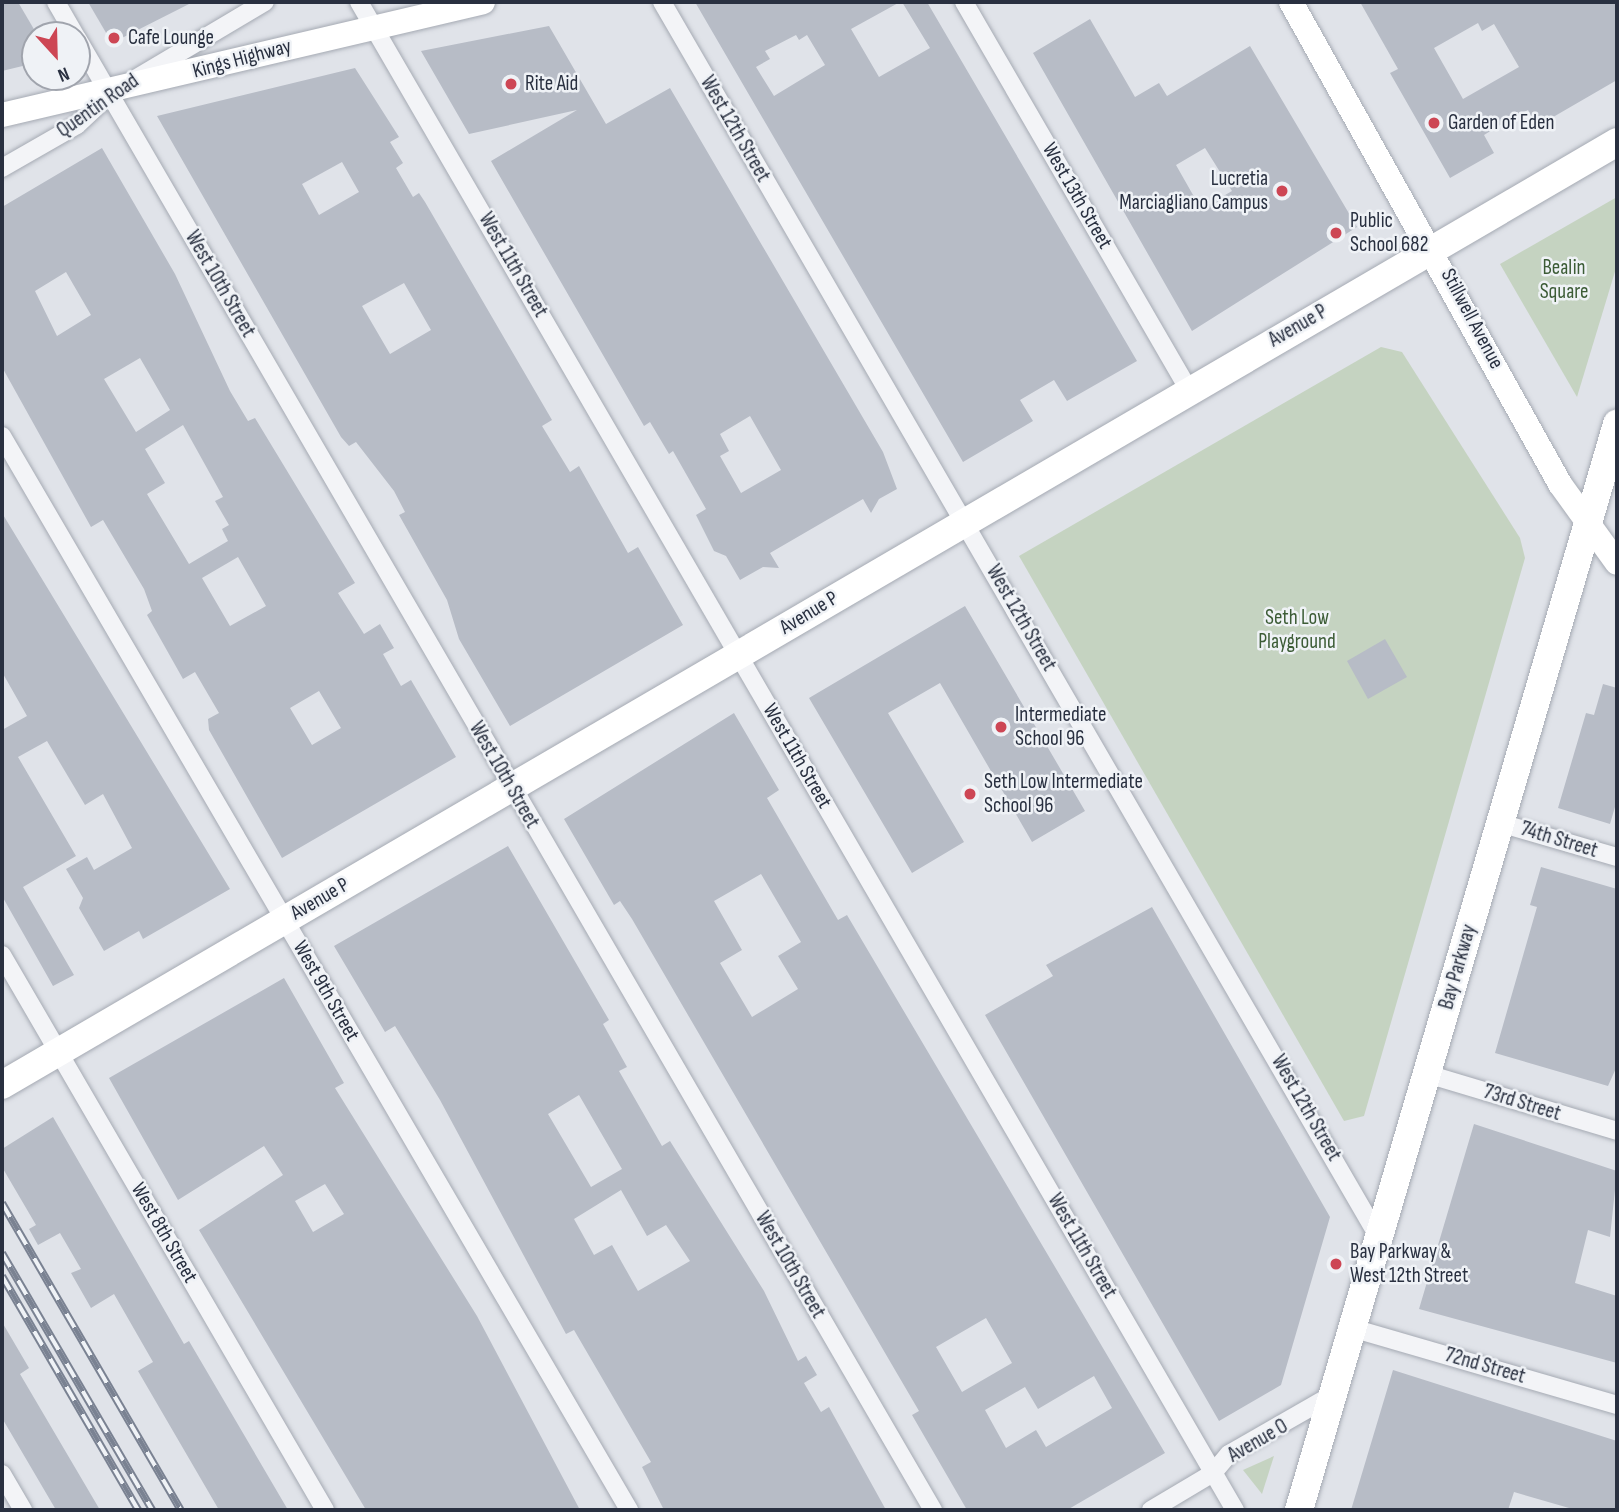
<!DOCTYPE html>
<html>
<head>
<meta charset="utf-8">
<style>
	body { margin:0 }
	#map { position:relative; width:1619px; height:1512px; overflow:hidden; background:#e0e3e9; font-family:"Sofia Sans Condensed",sans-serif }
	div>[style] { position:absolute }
	.green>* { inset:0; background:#c5d3c1 }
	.building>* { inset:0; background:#b7bcc6 }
	.roads { filter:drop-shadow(0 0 2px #a5aab3) drop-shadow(0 0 2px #a5aab3) }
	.street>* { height:18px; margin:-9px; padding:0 9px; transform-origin:9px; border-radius:9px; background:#f3f4f7 }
	.secondary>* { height:24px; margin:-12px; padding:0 12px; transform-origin:12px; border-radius:12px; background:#fff }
	.primary>* { height:28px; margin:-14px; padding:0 14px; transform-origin:14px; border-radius:14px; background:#fff }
	.rail>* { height:8px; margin-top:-4px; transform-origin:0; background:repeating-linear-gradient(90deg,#eff2f6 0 16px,#7a8292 0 32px); box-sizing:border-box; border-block:2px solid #7a8292 }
	.dots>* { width:19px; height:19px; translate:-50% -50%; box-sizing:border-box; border:4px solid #eff2f6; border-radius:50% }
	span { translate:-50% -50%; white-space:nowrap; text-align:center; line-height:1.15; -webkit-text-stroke:5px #eff2f6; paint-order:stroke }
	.poi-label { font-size:21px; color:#293040 }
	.left { translate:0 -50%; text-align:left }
	.right { translate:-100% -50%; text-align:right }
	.street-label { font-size:21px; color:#293040 }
	.park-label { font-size:21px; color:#3c5c36 }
	.frame { position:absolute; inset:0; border:4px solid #293040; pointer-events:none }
	.north { position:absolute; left:21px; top:21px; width:70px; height:70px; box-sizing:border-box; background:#eff2f6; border:2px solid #a0a4ad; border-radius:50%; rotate:158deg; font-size:19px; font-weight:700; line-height:28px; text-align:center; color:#293040 }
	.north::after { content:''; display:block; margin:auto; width:24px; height:32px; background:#cd4654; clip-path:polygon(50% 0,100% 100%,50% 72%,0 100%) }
</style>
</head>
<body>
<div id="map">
	<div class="green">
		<div style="clip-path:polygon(1617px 197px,1617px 265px,1577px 397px,1500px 264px)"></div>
		<div style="clip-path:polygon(1381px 347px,1402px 352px,1520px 538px,1525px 558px,1364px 1116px,1344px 1121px,1019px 556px)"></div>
		<div style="clip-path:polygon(1274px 1456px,1262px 1494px,1243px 1470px)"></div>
	</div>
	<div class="building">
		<div style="clip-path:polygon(2px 2px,18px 2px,35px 31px,35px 63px,2px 71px)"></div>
		<div style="clip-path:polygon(88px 2px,193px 2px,112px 43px)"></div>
		<div style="clip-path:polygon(evenodd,695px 2px,900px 2px,851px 29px,879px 77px,930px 48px,902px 2px,927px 2px,1137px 361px,1067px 401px,1054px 380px,1020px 400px,1033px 421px,963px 462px,695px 2px,796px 35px,799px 40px,807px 35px,825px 65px,774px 96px,756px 67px,770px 59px,765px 51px,796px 35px)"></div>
		<div style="clip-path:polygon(evenodd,1360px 2px,1617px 2px,1617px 80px,1548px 120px,1535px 123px,1528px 110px,1505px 122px,1484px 135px,1494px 153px,1450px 178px,1390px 73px,1398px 69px,1360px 2px,1478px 23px,1482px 31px,1494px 24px,1519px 67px,1463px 99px,1434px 48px,1478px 23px)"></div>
		<div style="clip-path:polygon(evenodd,1090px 19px,1135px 97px,1159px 83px,1167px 96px,1250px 46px,1357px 227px,1192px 331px,1033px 53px,1090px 19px,1205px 148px,1232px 191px,1201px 209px,1176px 165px,1205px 148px)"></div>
		<div style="clip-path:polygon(evenodd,549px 26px,606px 124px,670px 88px,883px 452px,897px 489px,879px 499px,871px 513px,863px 499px,770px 553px,779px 568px,763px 567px,740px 580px,726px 556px,714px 551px,696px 515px,706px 509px,673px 451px,669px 454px,650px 422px,644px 426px,491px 161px,577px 110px,469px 134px,421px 51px,549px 26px,750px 416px,781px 470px,741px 493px,720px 456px,729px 451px,720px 434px,750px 416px)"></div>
		<div style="clip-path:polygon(evenodd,355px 68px,399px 137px,390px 142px,403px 163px,396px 168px,413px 197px,419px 193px,425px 202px,552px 420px,542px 426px,570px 472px,579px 466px,628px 553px,638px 547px,683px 625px,510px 726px,459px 639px,447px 600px,399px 515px,405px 512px,394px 491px,356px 442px,349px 446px,341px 437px,157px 116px,355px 68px,342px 162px,359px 192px,319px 215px,302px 184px,342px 162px,355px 68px,404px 283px,431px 330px,390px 354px,362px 306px,404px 283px)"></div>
		<div style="clip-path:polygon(evenodd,102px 148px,175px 274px,230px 391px,248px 421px,255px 418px,355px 583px,338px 593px,364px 634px,380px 624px,394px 648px,383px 654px,401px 686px,411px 680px,456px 757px,282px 858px,209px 730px,208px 719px,219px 713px,195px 672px,183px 679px,147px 615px,152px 611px,144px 589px,103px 520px,91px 527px,2px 367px,2px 207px,102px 148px,66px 272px,91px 315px,57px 336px,35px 291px,66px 272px,102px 148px,140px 358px,170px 410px,136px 432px,104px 379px,140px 358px,102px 148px,183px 425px,223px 497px,215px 501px,229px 525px,222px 529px,228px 541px,189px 564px,147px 494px,165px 483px,145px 449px,183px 425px,102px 148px,238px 557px,266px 606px,230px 626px,202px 578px,238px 557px,102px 148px,319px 691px,341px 728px,312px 745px,290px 708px,319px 691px)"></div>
		<div style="clip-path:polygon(2px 513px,230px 889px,143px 939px,139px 931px,104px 951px,79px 908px,83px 898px,66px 869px,87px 857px,94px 870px,132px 848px,103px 794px,85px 805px,47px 741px,18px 757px,76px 856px,23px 887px,74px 975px,53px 986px,2px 896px,2px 730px,27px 716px,2px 672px)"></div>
		<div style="clip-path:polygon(965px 606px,1085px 811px,1032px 842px,940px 683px,888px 713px,964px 842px,912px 873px,809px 698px)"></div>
		<div style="clip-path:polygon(1385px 639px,1407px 677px,1368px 699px,1347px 661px)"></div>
		<div style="clip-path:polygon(1603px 684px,1617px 688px,1617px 800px,1610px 824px,1558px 808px,1586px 713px,1594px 715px)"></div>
		<div style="clip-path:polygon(evenodd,734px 713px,779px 790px,767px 798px,810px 872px,838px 920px,847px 915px,1165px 1453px,1067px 1510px,967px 1510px,912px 1415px,919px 1411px,895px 1370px,632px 919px,620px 901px,614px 905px,564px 819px,734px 713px,761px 874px,801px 942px,778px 956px,798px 989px,752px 1017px,720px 963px,742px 950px,714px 901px,761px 874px,734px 713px,986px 1318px,1012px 1363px,962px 1392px,936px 1347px,986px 1318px,734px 713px,1094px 1376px,1112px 1408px,1046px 1447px,1036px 1430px,1006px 1448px,985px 1410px,1025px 1387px,1038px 1409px,1094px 1376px)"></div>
		<div style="clip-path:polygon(evenodd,508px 846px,609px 1020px,603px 1024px,627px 1067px,619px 1071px,662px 1146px,670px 1141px,764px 1291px,798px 1361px,806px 1356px,817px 1375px,804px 1383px,821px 1412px,829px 1407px,886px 1510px,664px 1510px,642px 1467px,651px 1462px,574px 1330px,566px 1334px,440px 1100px,395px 1026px,385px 1032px,334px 946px,508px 846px,579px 1095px,622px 1169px,591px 1187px,548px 1114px,579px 1095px,508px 846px,621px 1190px,647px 1236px,666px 1225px,690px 1261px,638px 1291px,612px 1245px,594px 1255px,574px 1219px,621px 1190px)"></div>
		<div style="clip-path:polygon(1541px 867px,1617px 889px,1617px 1066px,1608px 1086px,1495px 1053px,1537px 907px,1530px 905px)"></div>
		<div style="clip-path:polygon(1152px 907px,1330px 1217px,1281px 1385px,1219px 1421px,985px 1015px,1053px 976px,1046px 965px)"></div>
		<div style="clip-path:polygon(evenodd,284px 978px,344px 1083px,335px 1088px,477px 1316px,580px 1510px,366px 1510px,199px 1230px,283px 1175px,264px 1146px,178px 1200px,109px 1078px,284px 978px,325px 1184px,344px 1214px,313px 1232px,295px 1201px,325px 1184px)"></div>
		<div style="clip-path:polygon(53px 1117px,184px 1344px,189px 1341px,288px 1510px,219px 1510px,138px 1371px,153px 1362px,114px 1294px,91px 1308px,71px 1273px,81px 1269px,60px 1233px,38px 1245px,29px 1229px,36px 1225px,2px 1167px,2px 1149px)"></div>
		<div style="clip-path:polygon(1474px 1124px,1617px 1171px,1610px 1237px,1588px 1230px,1575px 1283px,1617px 1296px,1617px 1363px,1419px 1309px)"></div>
		<div style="clip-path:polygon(2px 1322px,29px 1368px,20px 1374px,100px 1510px,56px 1510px,2px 1418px)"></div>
		<div style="clip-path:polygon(1393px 1370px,1617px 1441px,1617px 1510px,1576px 1510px,1514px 1492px,1508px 1510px,1351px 1510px)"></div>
	</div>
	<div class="roads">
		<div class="street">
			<div style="left:56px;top:2px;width:38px;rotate:60deg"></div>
			<div style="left:359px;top:2px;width:1744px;rotate:59.85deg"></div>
			<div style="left:662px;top:2px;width:1427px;rotate:59.88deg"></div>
			<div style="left:964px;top:2px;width:449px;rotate:59.9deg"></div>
			<div style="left:77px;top:38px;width:1703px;rotate:59.82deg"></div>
			<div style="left:2px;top:168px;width:86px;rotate:-29.8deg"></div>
			<div style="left:77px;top:125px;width:45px;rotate:-43.2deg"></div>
			<div style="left:110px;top:94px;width:180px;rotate:-30.7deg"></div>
			<div style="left:2px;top:436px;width:1244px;rotate:59.72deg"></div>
			<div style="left:1500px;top:823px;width:122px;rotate:16.2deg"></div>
			<div style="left:2px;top:955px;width:642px;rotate:59.8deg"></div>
			<div style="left:1427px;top:1074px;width:198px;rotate:16.7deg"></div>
			<div style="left:1352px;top:1328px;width:276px;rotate:16.2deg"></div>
			<div style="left:2px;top:1474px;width:42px;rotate:59.7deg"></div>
			<div style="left:1151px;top:1510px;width:72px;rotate:-30.8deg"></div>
			<div style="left:1213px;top:1473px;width:25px;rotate:-50deg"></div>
			<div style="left:1229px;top:1454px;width:119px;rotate:-29.8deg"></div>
		</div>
		<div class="secondary">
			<div style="left:1291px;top:2px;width:552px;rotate:60.83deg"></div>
			<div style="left:1560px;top:484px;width:97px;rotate:54.2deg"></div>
			<div style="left:2px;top:115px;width:494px;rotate:-13.2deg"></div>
		</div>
		<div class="primary">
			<div style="left:2px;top:1085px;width:1870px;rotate:-30.28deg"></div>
			<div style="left:1299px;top:1510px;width:1132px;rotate:-73.68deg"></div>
		</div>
	</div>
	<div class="rail">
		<div style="left:2px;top:1203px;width:355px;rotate:59.8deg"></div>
		<div style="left:2px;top:1253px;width:298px;rotate:59.7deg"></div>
		<div style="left:2px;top:1276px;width:271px;rotate:59.8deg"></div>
	</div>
	<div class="dots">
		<div style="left:114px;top:38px;background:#cd4654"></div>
		<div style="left:511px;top:84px;background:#cd4654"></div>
		<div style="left:1434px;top:123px;background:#cd4654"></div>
		<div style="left:1282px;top:191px;background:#cd4654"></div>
		<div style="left:1336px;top:233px;background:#cd4654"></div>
		<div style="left:1001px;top:727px;background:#cd4654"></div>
		<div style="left:970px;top:794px;background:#cd4654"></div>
		<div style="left:1336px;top:1264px;background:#cd4654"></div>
	</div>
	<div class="poi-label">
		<span class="left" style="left:128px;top:38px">Cafe Lounge</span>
		<span class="left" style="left:525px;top:84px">Rite Aid</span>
		<span class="left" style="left:1448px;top:123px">Garden of Eden</span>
		<span class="right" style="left:1268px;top:191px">Lucretia<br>Marciagliano Campus</span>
		<span class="left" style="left:1350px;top:233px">Public<br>School 682</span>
		<span class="left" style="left:1015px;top:727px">Intermediate<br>School 96</span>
		<span class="left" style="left:984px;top:794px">Seth Low Intermediate<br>School 96</span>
		<span class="left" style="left:1350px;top:1264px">Bay Parkway &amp;<br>West 12th Street</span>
	</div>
	<div class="street-label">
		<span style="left:242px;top:59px;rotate:-15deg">Kings Highway</span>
		<span style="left:98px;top:106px;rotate:-35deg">Quentin Road</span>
		<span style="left:735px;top:129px;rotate:60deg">West 12th Street</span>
		<span style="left:1077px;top:196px;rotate:60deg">West 13th Street</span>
		<span style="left:513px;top:265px;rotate:60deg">West 11th Street</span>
		<span style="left:220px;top:284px;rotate:60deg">West 10th Street</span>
		<span style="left:1472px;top:319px;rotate:62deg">Stillwell Avenue</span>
		<span style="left:1298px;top:326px;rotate:-30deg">Avenue P</span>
		<span style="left:809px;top:613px;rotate:-31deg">Avenue P</span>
		<span style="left:1021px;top:618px;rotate:60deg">West 12th Street</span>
		<span style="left:797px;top:756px;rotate:60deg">West 11th Street</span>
		<span style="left:504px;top:775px;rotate:60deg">West 10th Street</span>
		<span style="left:1559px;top:840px;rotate:17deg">74th Street</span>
		<span style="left:320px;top:899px;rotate:-30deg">Avenue P</span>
		<span style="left:1458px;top:967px;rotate:-74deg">Bay Parkway</span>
		<span style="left:326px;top:991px;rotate:60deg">West 9th Street</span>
		<span style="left:1522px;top:1103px;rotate:17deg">73rd Street</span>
		<span style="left:1306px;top:1108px;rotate:60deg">West 12th Street</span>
		<span style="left:164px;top:1233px;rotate:60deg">West 8th Street</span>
		<span style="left:1082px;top:1246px;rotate:60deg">West 11th Street</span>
		<span style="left:790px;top:1265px;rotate:60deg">West 10th Street</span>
		<span style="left:1485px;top:1366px;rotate:16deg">72nd Street</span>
		<span style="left:1258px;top:1441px;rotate:-30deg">Avenue O</span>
	</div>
	<div class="park-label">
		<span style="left:1564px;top:280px">Bealin<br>Square</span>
		<span style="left:1297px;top:630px">Seth Low<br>Playground</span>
	</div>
	<div class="frame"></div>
	<div class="north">N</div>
</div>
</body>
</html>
